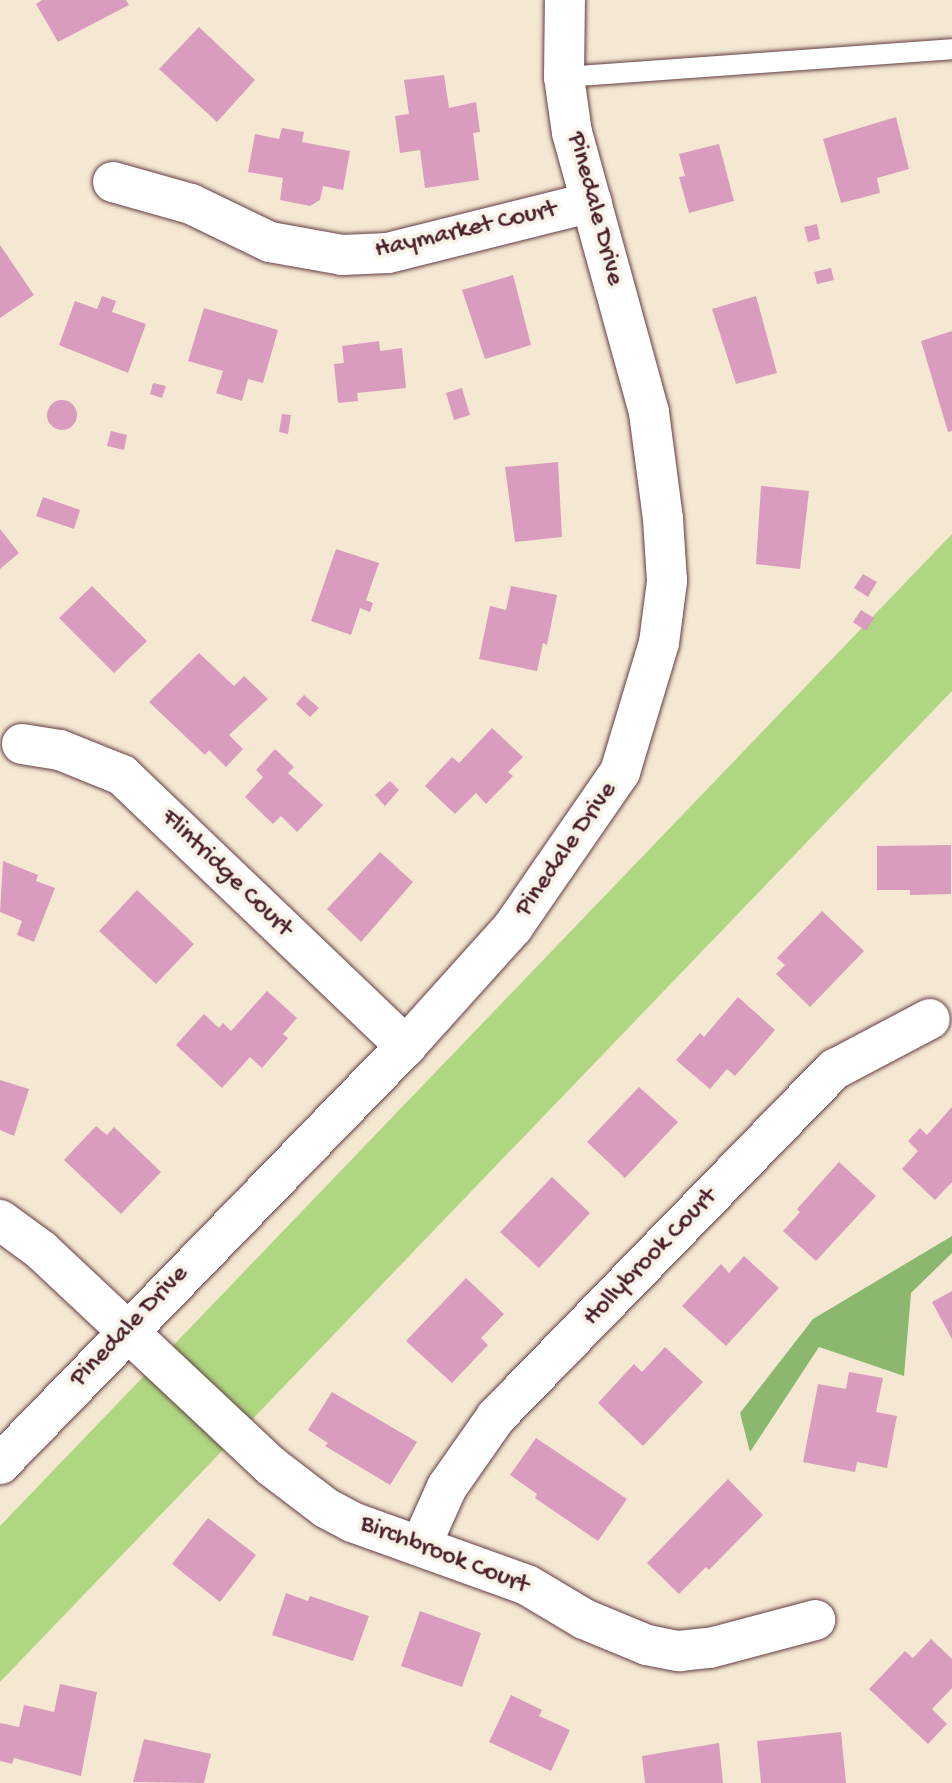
<!DOCTYPE html>
<html>
<head>
<meta charset="utf-8">
<style>
	body { margin:0 }
	#map { position:relative; width:952px; height:1783px; overflow:hidden; background:#f4e8d2; font-family:"Gochi Hand",sans-serif }
	div>[style] { position:absolute }
	.green>* { inset:0; background:#afd681 }
	.forest>* { inset:0; background:#8bb76f }
	.building>* { inset:0; background:#da9cbe }
	.round { border-radius:50% }
	.roads { filter:drop-shadow(0 0 2px #643d44) drop-shadow(0 0 2px #643d44) }
	.lane>* { height:20px; margin:-10px; padding:0 10px; transform-origin:10px; border-radius:10px; background:#fff }
	.street>* { height:40px; margin:-20px; padding:0 20px; transform-origin:20px; border-radius:20px; background:#fff }
	span { translate:-50% -50%; white-space:nowrap; text-align:center; line-height:1.15; -webkit-text-stroke:8px #f7f3e8; paint-order:stroke }
	.street-label { font-size:26px; color:#4a1f2b }
</style>
</head>
<body>
<div id="map">
	<div class="green">
		<div style="clip-path:polygon(952px 534px,952px 691px,0 1682px,0 1526px)"></div>
	</div>
	<div class="forest">
		<div style="clip-path:polygon(952px 1236px,952px 1253px,911px 1293px,904px 1376px,819px 1347px,750px 1452px,740px 1413px,813px 1319px)"></div>
	</div>
	<div class="building">
		<div style="clip-path:polygon(42px 0,126px 0,129px 5px,58px 42px,36px 4px)"></div>
		<div style="clip-path:polygon(199px 27px,255px 80px,217px 122px,159px 69px)"></div>
		<div style="clip-path:polygon(444px 75px,449px 108px,476px 102px,480px 132px,473px 133px,479px 180px,425px 188px,420px 150px,400px 153px,395px 116px,409px 114px,404px 80px)"></div>
		<div style="clip-path:polygon(896px 117px,909px 169px,877px 178px,880px 193px,841px 203px,823px 139px)"></div>
		<div style="clip-path:polygon(282px 128px,304px 132px,302px 142px,350px 151px,343px 190px,323px 186px,320px 200px,310px 206px,280px 200px,283px 178px,248px 172px,255px 134px,279px 139px)"></div>
		<div style="clip-path:polygon(719px 144px,734px 201px,689px 213px,679px 177px,685px 176px,679px 154px)"></div>
		<div style="clip-path:polygon(817px 224px,820px 239px,808px 242px,804px 227px)"></div>
		<div style="clip-path:polygon(0 245px,34px 295px,0 318px)"></div>
		<div style="clip-path:polygon(831px 268px,834px 280px,817px 284px,814px 272px)"></div>
		<div style="clip-path:polygon(513px 275px,531px 345px,485px 359px,462px 290px)"></div>
		<div style="clip-path:polygon(102px 296px,116px 301px,112px 312px,146px 324px,128px 373px,59px 345px,75px 301px,97px 309px)"></div>
		<div style="clip-path:polygon(756px 296px,777px 373px,736px 384px,712px 309px)"></div>
		<div style="clip-path:polygon(204px 308px,278px 330px,263px 383px,248px 379px,242px 401px,216px 393px,223px 371px,188px 361px)"></div>
		<div style="clip-path:polygon(952px 331px,952px 431px,948px 432px,921px 341px)"></div>
		<div style="clip-path:polygon(379px 341px,380px 351px,402px 348px,406px 388px,357px 393px,358px 401px,338px 403px,334px 364px,344px 363px,342px 346px)"></div>
		<div style="clip-path:polygon(153px 383px,166px 386px,162px 398px,150px 394px)"></div>
		<div style="clip-path:polygon(462px 388px,470px 415px,454px 420px,446px 393px)"></div>
		<div class="round" style="left:47px;top:400px;width:30px;height:30px"></div>
		<div style="clip-path:polygon(282px 414px,291px 415px,288px 434px,279px 432px)"></div>
		<div style="clip-path:polygon(111px 431px,127px 435px,124px 450px,107px 446px)"></div>
		<div style="clip-path:polygon(558px 462px,562px 537px,515px 542px,505px 467px)"></div>
		<div style="clip-path:polygon(761px 486px,809px 491px,800px 569px,756px 564px)"></div>
		<div style="clip-path:polygon(43px 497px,80px 510px,74px 529px,36px 516px)"></div>
		<div style="clip-path:polygon(0 529px,19px 553px,0 569px)"></div>
		<div style="clip-path:polygon(336px 549px,379px 563px,366px 600px,373px 603px,370px 612px,360px 608px,351px 635px,311px 621px)"></div>
		<div style="clip-path:polygon(863px 574px,877px 582px,868px 597px,854px 588px)"></div>
		<div style="clip-path:polygon(92px 586px,147px 641px,114px 673px,59px 618px)"></div>
		<div style="clip-path:polygon(511px 586px,557px 595px,547px 645px,543px 643px,537px 671px,479px 659px,490px 606px,506px 610px)"></div>
		<div style="clip-path:polygon(861px 610px,874px 618px,866px 631px,853px 622px)"></div>
		<div style="clip-path:polygon(199px 653px,234px 686px,244px 676px,268px 699px,229px 735px,243px 749px,226px 767px,209px 750px,205px 755px,149px 702px)"></div>
		<div style="clip-path:polygon(304px 695px,319px 708px,310px 717px,296px 704px)"></div>
		<div style="clip-path:polygon(492px 728px,523px 757px,508px 772px,513px 776px,486px 804px,476px 793px,455px 814px,425px 786px,452px 757px,459px 763px)"></div>
		<div style="clip-path:polygon(275px 749px,294px 767px,288px 773px,323px 805px,297px 832px,281px 816px,273px 824px,245px 797px,263px 777px,256px 770px)"></div>
		<div style="clip-path:polygon(390px 781px,399px 790px,385px 806px,375px 795px)"></div>
		<div style="clip-path:polygon(951px 845px,951px 894px,910px 895px,910px 890px,877px 890px,877px 846px)"></div>
		<div style="clip-path:polygon(380px 852px,413px 882px,361px 942px,327px 909px)"></div>
		<div style="clip-path:polygon(3px 861px,38px 875px,36px 881px,55px 888px,34px 942px,17px 935px,22px 921px,0 912px)"></div>
		<div style="clip-path:polygon(137px 890px,194px 944px,156px 984px,99px 931px)"></div>
		<div style="clip-path:polygon(822px 911px,864px 951px,810px 1007px,776px 974px,785px 965px,777px 958px)"></div>
		<div style="clip-path:polygon(267px 991px,297px 1018px,283px 1034px,288px 1038px,262px 1068px,250px 1057px,222px 1088px,176px 1045px,204px 1014px,219px 1028px,223px 1023px,231px 1031px)"></div>
		<div style="clip-path:polygon(738px 997px,775px 1030px,735px 1076px,727px 1069px,710px 1089px,676px 1060px,700px 1033px,704px 1037px)"></div>
		<div style="clip-path:polygon(0 1080px,29px 1089px,14px 1136px,0 1130px)"></div>
		<div style="clip-path:polygon(639px 1087px,678px 1122px,625px 1178px,587px 1142px)"></div>
		<div style="clip-path:polygon(952px 1107px,952px 1182px,935px 1200px,902px 1169px,918px 1151px,908px 1141px,920px 1128px,927px 1135px)"></div>
		<div style="clip-path:polygon(96px 1126px,107px 1135px,114px 1127px,161px 1172px,121px 1214px,64px 1160px)"></div>
		<div style="clip-path:polygon(839px 1162px,876px 1196px,816px 1261px,783px 1231px,800px 1212px,797px 1209px)"></div>
		<div style="clip-path:polygon(552px 1177px,590px 1213px,539px 1268px,500px 1232px)"></div>
		<div style="clip-path:polygon(744px 1256px,779px 1288px,726px 1346px,682px 1306px,721px 1264px,729px 1273px)"></div>
		<div style="clip-path:polygon(466px 1278px,504px 1314px,481px 1338px,488px 1345px,452px 1383px,406px 1341px)"></div>
		<div style="clip-path:polygon(952px 1291px,952px 1339px,932px 1302px)"></div>
		<div style="clip-path:polygon(665px 1347px,703px 1382px,643px 1446px,598px 1403px,634px 1364px,642px 1372px)"></div>
		<div style="clip-path:polygon(849px 1372px,883px 1378px,876px 1412px,897px 1416px,887px 1468px,857px 1462px,855px 1472px,803px 1462px,818px 1384px,846px 1389px)"></div>
		<div style="clip-path:polygon(332px 1392px,417px 1442px,390px 1485px,325px 1446px,328px 1443px,308px 1430px)"></div>
		<div style="clip-path:polygon(536px 1438px,627px 1499px,598px 1541px,535px 1498px,537px 1494px,510px 1475px)"></div>
		<div style="clip-path:polygon(728px 1479px,763px 1515px,709px 1570px,706px 1567px,679px 1594px,647px 1563px)"></div>
		<div style="clip-path:polygon(208px 1518px,256px 1555px,220px 1602px,172px 1564px)"></div>
		<div style="clip-path:polygon(286px 1593px,308px 1601px,310px 1596px,369px 1616px,353px 1661px,272px 1635px)"></div>
		<div style="clip-path:polygon(420px 1611px,481px 1633px,462px 1687px,401px 1666px)"></div>
		<div style="clip-path:polygon(931px 1639px,952px 1659px,952px 1688px,932px 1709px,947px 1724px,928px 1744px,869px 1689px,905px 1651px,913px 1658px)"></div>
		<div style="clip-path:polygon(60px 1684px,97px 1692px,81px 1776px,14px 1758px,12px 1764px,0 1761px,0 1723px,19px 1727px,24px 1705px,54px 1712px)"></div>
		<div style="clip-path:polygon(511px 1695px,542px 1710px,539px 1716px,570px 1730px,551px 1771px,489px 1742px)"></div>
		<div style="clip-path:polygon(841px 1732px,846px 1783px,761px 1783px,757px 1741px)"></div>
		<div style="clip-path:polygon(144px 1739px,211px 1754px,204px 1783px,133px 1782px)"></div>
		<div style="clip-path:polygon(719px 1743px,723px 1783px,645px 1783px,642px 1756px)"></div>
	</div>
	<div class="roads">
		<div class="lane">
			<div style="left:564px;top:77px;width:389px;rotate:-4.1deg"></div>
		</div>
		<div class="street">
			<div style="left:113px;top:182px;width:81px;rotate:15.8deg"></div>
			<div style="left:191px;top:204px;width:88px;rotate:25.7deg"></div>
			<div style="left:270px;top:242px;width:73px;rotate:10.2deg"></div>
			<div style="left:342px;top:255px;width:46px;rotate:-2.5deg"></div>
			<div style="left:388px;top:253px;width:210px;rotate:-14deg"></div>
			<div style="left:22px;top:744px;width:38px;rotate:9deg"></div>
			<div style="left:60px;top:750px;width:67px;rotate:22deg"></div>
			<div style="left:122px;top:775px;width:393px;rotate:43.7deg"></div>
			<div style="left:0;top:1220px;width:51px;rotate:36.2deg"></div>
			<div style="left:41px;top:1250px;width:316px;rotate:43.2deg"></div>
			<div style="left:271px;top:1466px;width:69px;rotate:37.4deg"></div>
			<div style="left:326px;top:1508px;width:30px;rotate:28deg"></div>
			<div style="left:352px;top:1522px;width:186px;rotate:19.8deg"></div>
			<div style="left:527px;top:1585px;width:66px;rotate:30.8deg"></div>
			<div style="left:584px;top:1619px;width:68px;rotate:22.4deg"></div>
			<div style="left:647px;top:1645px;width:33px;rotate:11deg"></div>
			<div style="left:679px;top:1651px;width:31px;rotate:-6deg"></div>
			<div style="left:710px;top:1648px;width:109px;rotate:-14.9deg"></div>
			<div style="left:0;top:1464px;width:583px;rotate:-45.83deg"></div>
			<div style="left:406px;top:1046px;width:160px;rotate:-48deg"></div>
			<div style="left:513px;top:927px;width:188px;rotate:-55.4deg"></div>
			<div style="left:620px;top:772px;width:135px;rotate:-73.2deg"></div>
			<div style="left:659px;top:643px;width:63px;rotate:-82.6deg"></div>
			<div style="left:667px;top:581px;width:62px;rotate:-93.7deg"></div>
			<div style="left:663px;top:519px;width:108px;rotate:-97.5deg"></div>
			<div style="left:649px;top:412px;width:289px;rotate:-105.4deg"></div>
			<div style="left:572px;top:133px;width:57px;rotate:-98.1deg"></div>
			<div style="left:564px;top:77px;width:77px;rotate:-89.3deg"></div>
			<div style="left:421px;top:1545px;width:64px;rotate:-65.9deg"></div>
			<div style="left:447px;top:1487px;width:85px;rotate:-55deg"></div>
			<div style="left:496px;top:1417px;width:486px;rotate:-45.8deg"></div>
			<div style="left:835px;top:1069px;width:107px;rotate:-27.8deg"></div>
		</div>
	</div>
	<div class="street-label">
		<span style="left:594px;top:209px;rotate:75deg">Pinedale Drive</span>
		<span style="left:466px;top:231px;rotate:-13deg">Haymarket Court</span>
		<span style="left:567px;top:850px;rotate:-55deg">Pinedale Drive</span>
		<span style="left:226px;top:874px;rotate:44deg">Flintridge Court</span>
		<span style="left:651px;top:1258px;rotate:-46deg">Hollybrook Court</span>
		<span style="left:130px;top:1327px;rotate:-46deg">Pinedale Drive</span>
		<span style="left:444px;top:1556px;rotate:21deg">Birchbrook Court</span>
	</div>
</div>
</body>
</html>
